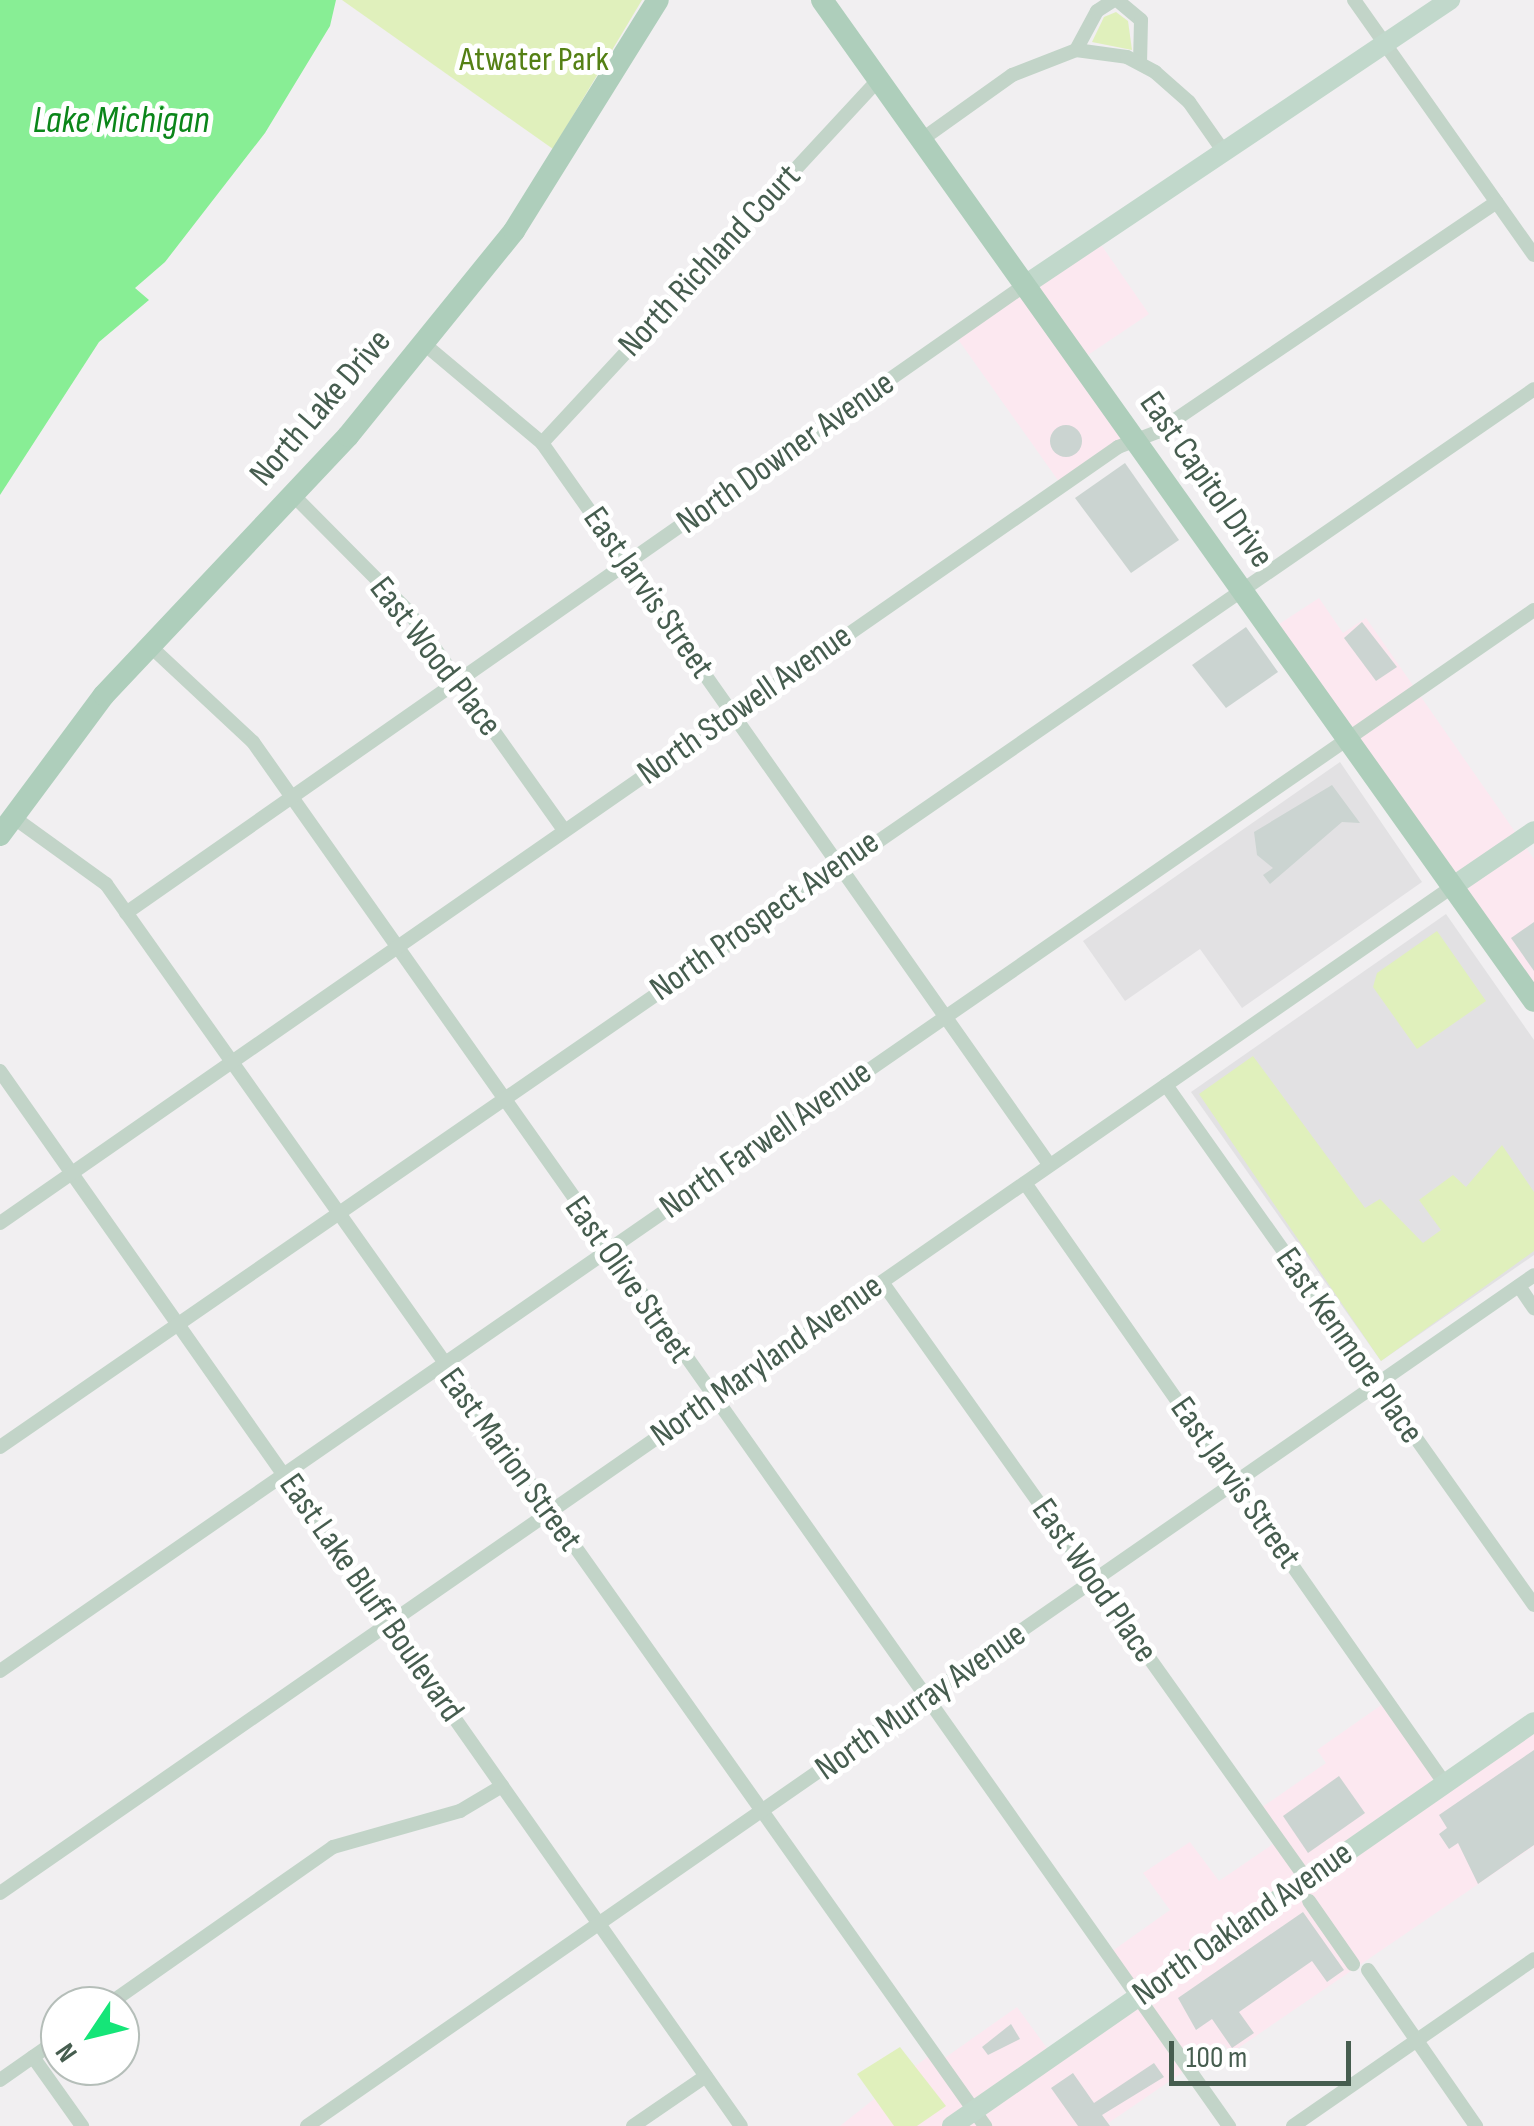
<!DOCTYPE html>
<html>
<head>
<meta charset="utf-8">
<style>
	body { margin:0 }
	#map { position:relative; width:1534px; height:2126px; overflow:hidden; background:#f1eff1; font-family:"Sofia Sans Condensed",sans-serif }
	div>[style] { position:absolute }
	.commercial>* { inset:0; background:#fce8f0 }
	.education>* { inset:0; background:#e2e1e3 }
	.green>* { inset:0; background:#e0f0bc }
	.water>* { inset:0; background:#88ee95 }
	.building>* { inset:0; background:#cbd4d1 }
	.round { border-radius:50% }
	.street>* { height:14px; margin:-7px; padding:0 7px; transform-origin:7px; border-radius:7px; background:#c2d4c8 }
	.secondary>* { height:20px; margin:-10px; padding:0 10px; transform-origin:10px; border-radius:10px; background:#c1d8cb }
	.primary>* { height:22px; margin:-11px; padding:0 11px; transform-origin:11px; border-radius:11px; background:#aecebb }
	span { translate:-50% -50%; white-space:nowrap; text-align:center; line-height:1.15; -webkit-text-stroke:10px #fff; paint-order:stroke }
	.park-label { font-size:35px; color:#548015 }
	.street-label { font-size:35px; color:#465d4f }
	.water-label { font-size:38px; color:#0b861a; font-style:italic }
	.north { position:absolute; left:40px; top:1986px; width:100px; height:100px; box-sizing:border-box; background:#fff; border:2px solid #b5beb9; border-radius:50%; rotate:235deg; font-size:28px; font-weight:700; line-height:40px; text-align:center; color:#465d4f }
	.north::after { content:''; display:block; margin:auto; width:35px; height:45px; background:#15e578; clip-path:polygon(50% 0,100% 100%,50% 72%,0 100%) }
	.scale { position:absolute; left:1169px; top:2041px; width:182px; height:45px; box-sizing:border-box; border:5px solid #465d4f; border-top:0; padding-left:12px; font-size:30px; line-height:35px; white-space:nowrap; color:#465d4f; -webkit-text-stroke:8px #fff; paint-order:stroke }
</style>
</head>
<body>
<div id="map">
	<div class="commercial">
		<div style="clip-path:polygon(1095px 236px,1149px 314px,1079px 361px,1136px 442px,1062px 486px,955px 335px)"></div>
		<div style="clip-path:polygon(1319px 598px,1343px 633px,1366px 618px,1534px 859px,1534px 1001px,1270px 630px)"></div>
		<div style="clip-path:polygon(1387px 1701px,1445px 1784px,1534px 1722px,1534px 1846px,1231px 2053px,1224px 2044px,1104px 2126px,840px 2126px,931px 2054px,939px 2062px,1017px 2007px,1052px 2055px,1137px 1997px,1108px 1954px,1170px 1910px,1143px 1873px,1190px 1842px,1219px 1881px,1276px 1842px,1255px 1812px,1326px 1763px,1317px 1750px)"></div>
	</div>
	<div class="education">
		<div style="clip-path:polygon(1340px 762px,1422px 882px,1242px 1008px,1200px 949px,1125px 1001px,1083px 941px)"></div>
		<div style="clip-path:polygon(1446px 914px,1534px 1040px,1534px 1255px,1381px 1361px,1191px 1092px)"></div>
	</div>
	<div class="green">
		<div style="clip-path:polygon(342px 0,642px 0,553px 149px)"></div>
		<div style="clip-path:polygon(1116px 12px,1128px 21px,1132px 50px,1092px 42px,1104px 17px)"></div>
		<div style="clip-path:polygon(1437px 931px,1486px 1001px,1417px 1049px,1373px 987px,1377px 973px)"></div>
		<div style="clip-path:polygon(1253px 1056px,1365px 1208px,1380px 1199px,1423px 1243px,1441px 1230px,1419px 1200px,1453px 1175px,1466px 1187px,1502px 1145px,1534px 1192px,1534px 1251px,1381px 1361px,1199px 1094px)"></div>
		<div style="clip-path:polygon(900px 2047px,946px 2106px,917px 2126px,894px 2126px,857px 2074px)"></div>
	</div>
	<div class="water">
		<div style="clip-path:polygon(0 0,336px 0,330px 26px,265px 133px,165px 262px,135px 288px,149px 300px,99px 342px,0 495px)"></div>
	</div>
	<div class="building">
		<div class="round" style="left:1050px;top:425px;width:32px;height:32px"></div>
		<div style="clip-path:polygon(1125px 463px,1179px 540px,1131px 573px,1075px 498px)"></div>
		<div style="clip-path:polygon(1362px 622px,1397px 667px,1376px 681px,1344px 638px)"></div>
		<div style="clip-path:polygon(1246px 627px,1278px 672px,1226px 708px,1192px 665px)"></div>
		<div style="clip-path:polygon(1332px 785px,1360px 823px,1342px 822px,1270px 884px,1263px 875px,1273px 868px,1257px 855px,1254px 832px)"></div>
		<div style="clip-path:polygon(1534px 922px,1534px 971px,1511px 938px)"></div>
		<div style="clip-path:polygon(1534px 1750px,1534px 1845px,1478px 1884px,1458px 1843px,1449px 1849px,1439px 1834px,1447px 1828px,1439px 1815px)"></div>
		<div style="clip-path:polygon(1339px 1776px,1365px 1813px,1308px 1853px,1283px 1816px)"></div>
		<div style="clip-path:polygon(1303px 1912px,1344px 1970px,1327px 1982px,1312px 1961px,1239px 2012px,1254px 2033px,1232px 2048px,1212px 2019px,1196px 2030px,1178px 1998px)"></div>
		<div style="clip-path:polygon(1011px 2024px,1020px 2039px,988px 2055px,982px 2047px)"></div>
		<div style="clip-path:polygon(1154px 2063px,1164px 2077px,1102px 2115px,1110px 2126px,1078px 2126px,1051px 2088px,1073px 2073px,1094px 2103px)"></div>
	</div>
	<div class="street">
		<div style="left:1117px;top:0;width:31px;rotate:40deg"></div>
		<div style="left:1141px;top:20px;width:43px;rotate:91.3deg"></div>
		<div style="left:1354px;top:0;width:312px;rotate:54.8deg"></div>
		<div style="left:1076px;top:50px;width:44px;rotate:-61.7deg"></div>
		<div style="left:1097px;top:11px;width:20px;rotate:-33deg"></div>
		<div style="left:921px;top:140px;width:112px;rotate:-35.5deg"></div>
		<div style="left:1012px;top:75px;width:69px;rotate:-21.3deg"></div>
		<div style="left:1076px;top:50px;width:51px;rotate:7.8deg"></div>
		<div style="left:1127px;top:57px;width:32px;rotate:28deg"></div>
		<div style="left:1155px;top:72px;width:45px;rotate:41.4deg"></div>
		<div style="left:1189px;top:102px;width:61px;rotate:55deg"></div>
		<div style="left:423px;top:343px;width:155px;rotate:40deg"></div>
		<div style="left:542px;top:443px;width:881px;rotate:54.89deg"></div>
		<div style="left:542px;top:443px;width:495px;rotate:-47.2deg"></div>
		<div style="left:293px;top:495px;width:165px;rotate:45.2deg"></div>
		<div style="left:409px;top:612px;width:267px;rotate:54.6deg"></div>
		<div style="left:150px;top:646px;width:141px;rotate:43deg"></div>
		<div style="left:253px;top:742px;width:1694px;rotate:54.81deg"></div>
		<div style="left:13px;top:817px;width:115px;rotate:35.8deg"></div>
		<div style="left:106px;top:884px;width:1522px;rotate:54.71deg"></div>
		<div style="left:126px;top:913px;width:1097px;rotate:-34.94deg"></div>
		<div style="left:0;top:1071px;width:1289px;rotate:54.92deg"></div>
		<div style="left:1166px;top:1085px;width:637px;rotate:54.71deg"></div>
		<div style="left:1025px;top:1183px;width:733px;rotate:55.05deg"></div>
		<div style="left:0;top:1223px;width:1361px;rotate:-34.76deg"></div>
		<div style="left:1118px;top:447px;width:42px;rotate:-21deg"></div>
		<div style="left:1157px;top:432px;width:410px;rotate:-34.1deg"></div>
		<div style="left:882px;top:1282px;width:734px;rotate:54.6deg"></div>
		<div style="left:1519px;top:1286px;width:27px;rotate:56deg"></div>
		<div style="left:0;top:1447px;width:1863px;rotate:-34.59deg"></div>
		<div style="left:0;top:1671px;width:1865px;rotate:-34.67deg"></div>
		<div style="left:0;top:1893px;width:1766px;rotate:-34.72deg"></div>
		<div style="left:1309px;top:1901px;width:77px;rotate:55.1deg"></div>
		<div style="left:1368px;top:1970px;width:190px;rotate:55.3deg"></div>
		<div style="left:106px;top:2006px;width:277px;rotate:-35deg"></div>
		<div style="left:333px;top:1847px;width:132px;rotate:-15.8deg"></div>
		<div style="left:460px;top:1811px;width:49px;rotate:-30.8deg"></div>
		<div style="left:33px;top:2057px;width:85px;rotate:54.6deg"></div>
		<div style="left:0;top:2080px;width:73px;rotate:-35deg"></div>
		<div style="left:307px;top:2126px;width:1493px;rotate:-34.74deg"></div>
		<div style="left:633px;top:2126px;width:88px;rotate:-34.4deg"></div>
		<div style="left:1293px;top:2126px;width:293px;rotate:-34.7deg"></div>
	</div>
	<div class="secondary">
		<div style="left:1025px;top:285px;width:512px;rotate:-33.85deg"></div>
		<div style="left:1452px;top:887px;width:99px;rotate:-34.3deg"></div>
		<div style="left:952px;top:2126px;width:708px;rotate:-34.77deg"></div>
	</div>
	<div class="primary">
		<div style="left:822px;top:0;width:1228px;rotate:54.58deg"></div>
		<div style="left:0;top:835px;width:174px;rotate:-53.4deg"></div>
		<div style="left:104px;top:695px;width:356px;rotate:-46.7deg"></div>
		<div style="left:348px;top:436px;width:264px;rotate:-51deg"></div>
		<div style="left:514px;top:231px;width:272px;rotate:-58.1deg"></div>
	</div>
	<div class="park-label">
		<span style="left:534px;top:60px">Atwater Park</span>
	</div>
	<div class="street-label">
		<span style="left:710px;top:261px;rotate:-47deg">North Richland Court</span>
		<span style="left:321px;top:408px;rotate:-49deg">North Lake Drive</span>
		<span style="left:786px;top:453px;rotate:-35deg">North Downer Avenue</span>
		<span style="left:1206px;top:480px;rotate:55deg">East Capitol Drive</span>
		<span style="left:648px;top:593px;rotate:55deg">East Jarvis Street</span>
		<span style="left:435px;top:657px;rotate:52deg">East Wood Place</span>
		<span style="left:745px;top:705px;rotate:-35deg">North Stowell Avenue</span>
		<span style="left:765px;top:916px;rotate:-35deg">North Prospect Avenue</span>
		<span style="left:766px;top:1140px;rotate:-35deg">North Farwell Avenue</span>
		<span style="left:628px;top:1280px;rotate:55deg">East Olive Street</span>
		<span style="left:1349px;top:1346px;rotate:55deg">East Kenmore Place</span>
		<span style="left:767px;top:1361px;rotate:-35deg">North Maryland Avenue</span>
		<span style="left:510px;top:1460px;rotate:54deg">East Marion Street</span>
		<span style="left:1235px;top:1483px;rotate:55deg">East Jarvis Street</span>
		<span style="left:1094px;top:1581px;rotate:55deg">East Wood Place</span>
		<span style="left:371px;top:1598px;rotate:55deg">East Lake Bluff Boulevard</span>
		<span style="left:921px;top:1702px;rotate:-35deg">North Murray Avenue</span>
		<span style="left:1243px;top:1924px;rotate:-35deg">North Oakland Avenue</span>
	</div>
	<div class="water-label">
		<span style="left:121px;top:121px">Lake Michigan</span>
	</div>
	<div class="north">N</div>
	<div class="scale">100 m</div>
</div>
</body>
</html>
